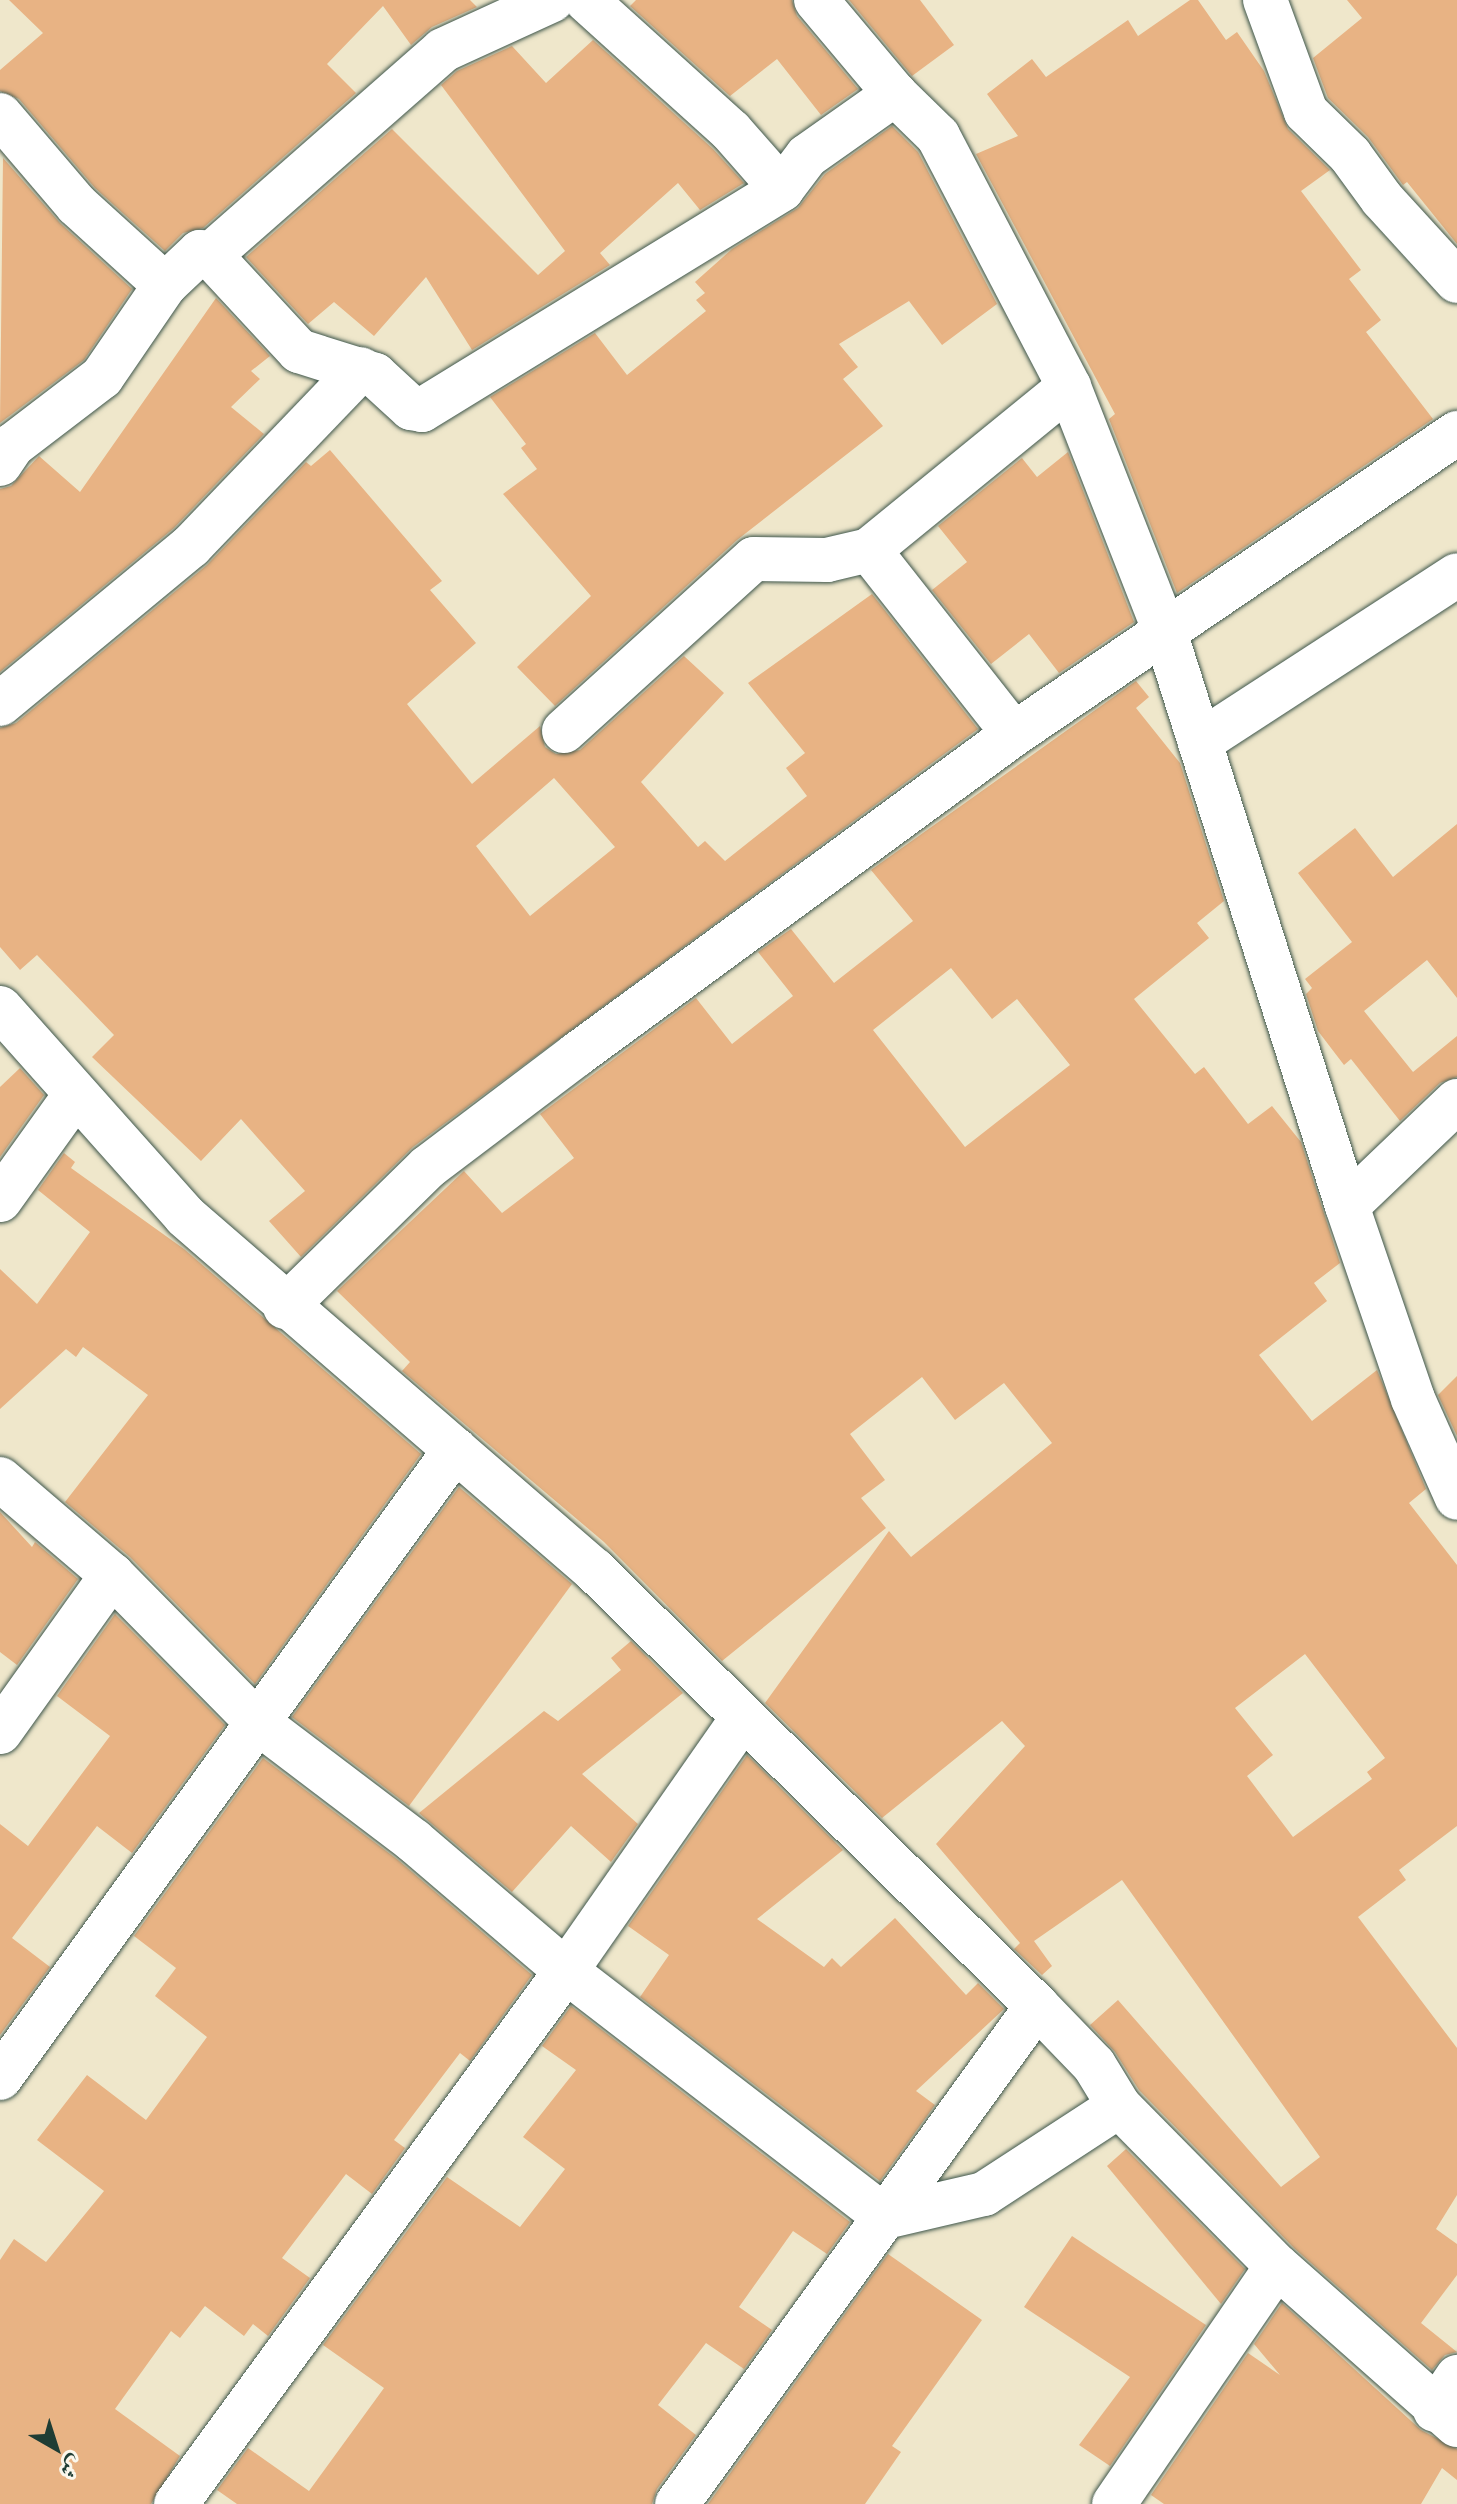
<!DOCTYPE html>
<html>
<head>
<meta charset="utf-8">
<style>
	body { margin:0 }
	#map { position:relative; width:1457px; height:2504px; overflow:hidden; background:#efe7cb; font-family:"EB Garamond",Amiri,serif }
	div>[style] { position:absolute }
	.building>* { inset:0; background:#e8b384 }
	.roads { filter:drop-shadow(0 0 2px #3e564b) drop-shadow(0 0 2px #3e564b) }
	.minor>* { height:44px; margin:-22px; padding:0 22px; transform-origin:22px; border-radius:22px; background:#fff }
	span { translate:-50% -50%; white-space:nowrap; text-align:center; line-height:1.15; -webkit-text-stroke:6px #fbf7ec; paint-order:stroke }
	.north { position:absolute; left:16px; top:2408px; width:80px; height:80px; -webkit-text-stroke:6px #fbf7ec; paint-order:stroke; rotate:141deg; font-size:22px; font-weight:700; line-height:32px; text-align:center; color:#1f3d34 }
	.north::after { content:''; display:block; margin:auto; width:28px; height:36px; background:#1f3d34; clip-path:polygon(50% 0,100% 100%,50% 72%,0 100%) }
</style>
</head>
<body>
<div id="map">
	<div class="building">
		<div style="clip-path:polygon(9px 0,470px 0,477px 7px,432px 27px,411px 45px,383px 6px,327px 64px,356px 93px,203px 228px,183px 233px,165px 251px,95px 188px,19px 99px,0 91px,0 70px,43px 33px)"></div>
		<div style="clip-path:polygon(636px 0,792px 0,797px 16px,858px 89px,821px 115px,777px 59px,730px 96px,630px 6px)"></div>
		<div style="clip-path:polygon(849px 0,920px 0,954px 45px,912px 76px)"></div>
		<div style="clip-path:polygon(1190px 0,1198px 0,1226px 40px,1237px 32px,1264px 71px,1288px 129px,1330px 170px,1301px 191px,1361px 270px,1349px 279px,1381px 320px,1366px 332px,1433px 419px,1177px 593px,1109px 419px,1115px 414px,976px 154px,1018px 136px,987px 94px,1032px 59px,1046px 77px,1128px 20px,1138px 36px)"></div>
		<div style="clip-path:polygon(1347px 0,1457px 0,1457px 244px,1407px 182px,1403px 185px,1368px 137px,1328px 98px,1313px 58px,1362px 18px)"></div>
		<div style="clip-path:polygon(593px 40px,713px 149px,744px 183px,700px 210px,678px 183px,600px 253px,610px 265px,472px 350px,426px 277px,374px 336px,334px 302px,308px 324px,246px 257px,392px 129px,538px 275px,565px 251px,441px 85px,457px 71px,512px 46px,546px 83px)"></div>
		<div style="clip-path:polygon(892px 126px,918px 152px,997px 304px,942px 345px,909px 301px,839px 344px,858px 367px,843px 379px,883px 426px,737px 540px,555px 706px,517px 667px,591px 596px,503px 494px,537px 469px,521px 448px,526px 444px,490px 397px,595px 333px,627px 375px,706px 311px,696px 300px,705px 293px,695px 282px,732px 249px,798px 208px,825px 174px)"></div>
		<div style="clip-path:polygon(3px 158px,60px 223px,132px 289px,84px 360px,0 423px)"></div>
		<div style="clip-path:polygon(216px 298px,270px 356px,251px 371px,260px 379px,231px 407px,264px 434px,174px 528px,0 672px,0 489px,11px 486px,39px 456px,80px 492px)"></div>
		<div style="clip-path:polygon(evenodd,330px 450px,442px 581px,430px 590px,476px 643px,407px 704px,472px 784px,540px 726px,545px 747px,556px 754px,580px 750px,684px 656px,724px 693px,641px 782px,698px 847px,705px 841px,725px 861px,807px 796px,786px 768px,805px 753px,748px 683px,872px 594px,978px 729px,413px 1147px,301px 1257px,269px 1221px,305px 1191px,241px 1119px,201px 1161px,92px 1057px,114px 1035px,37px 955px,20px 970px,0 947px,0 728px,16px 723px,207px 565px,306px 462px,311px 466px,330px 450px,554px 778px,615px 847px,530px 916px,476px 846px,554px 778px)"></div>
		<div style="clip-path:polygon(1068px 452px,1134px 622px,1059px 673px,1029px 634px,991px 664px,932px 590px,967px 562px,938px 526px,1022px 458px,1037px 477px)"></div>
		<div style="clip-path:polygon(evenodd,1136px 681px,1149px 697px,1136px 708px,1180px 763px,1224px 901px,1197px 923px,1209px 938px,1134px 999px,1195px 1074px,1204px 1067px,1248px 1124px,1272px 1106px,1301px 1142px,1340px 1263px,1314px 1283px,1327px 1301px,1259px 1355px,1312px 1421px,1377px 1370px,1426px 1489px,1409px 1503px,1457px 1565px,1457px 1826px,1399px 1870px,1406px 1880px,1358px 1917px,1457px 2048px,1457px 2195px,1436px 2229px,1457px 2244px,1457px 2275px,1421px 2323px,1457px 2352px,1445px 2355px,1432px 2370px,1294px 2248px,1139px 2090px,1115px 2052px,1090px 2025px,1118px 2000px,1281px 2187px,1320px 2157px,1122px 1880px,1034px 1941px,1052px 1966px,1042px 1975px,1014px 1949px,1020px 1943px,936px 1844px,1025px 1746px,1002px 1721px,882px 1818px,765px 1703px,889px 1531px,911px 1557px,1052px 1443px,1004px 1383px,955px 1420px,922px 1377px,850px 1434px,885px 1480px,861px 1498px,886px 1528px,722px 1661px,604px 1542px,402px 1371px,410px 1362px,337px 1291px,464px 1171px,502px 1213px,574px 1158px,540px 1114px,696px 998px,732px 1044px,793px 996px,758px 952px,791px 929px,834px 983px,913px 921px,871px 870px,1136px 681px,951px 968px,992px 1019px,1017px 999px,1070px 1065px,965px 1147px,873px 1030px,951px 968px,1136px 681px,1305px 1654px,1385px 1758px,1367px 1772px,1372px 1779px,1293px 1837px,1247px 1776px,1273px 1755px,1235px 1708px,1305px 1654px)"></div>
		<div style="clip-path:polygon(1457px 824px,1457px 998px,1427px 960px,1364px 1011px,1413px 1072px,1457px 1036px,1457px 1077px,1440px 1083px,1400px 1121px,1351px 1059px,1344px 1065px,1318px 1031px,1306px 994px,1312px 988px,1305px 979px,1352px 942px,1298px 873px,1355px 828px,1393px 877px)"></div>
		<div style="clip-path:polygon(20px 1068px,44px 1095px,0 1157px,0 1087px)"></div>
		<div style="clip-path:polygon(64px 1153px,75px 1162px,71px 1168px,184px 1249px,421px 1454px,255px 1684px,130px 1557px,65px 1502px,148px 1395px,83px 1347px,76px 1357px,66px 1349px,0 1409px,0 1269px,37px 1304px,90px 1232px,38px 1190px)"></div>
		<div style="clip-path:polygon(1457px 1376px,1457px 1436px,1438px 1395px)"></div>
		<div style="clip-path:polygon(459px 1487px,572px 1584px,409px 1806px,292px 1717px)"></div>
		<div style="clip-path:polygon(0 1512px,32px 1547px,35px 1542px,78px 1579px,17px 1665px,0 1652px)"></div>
		<div style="clip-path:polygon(115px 1614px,225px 1725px,132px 1853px,97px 1826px,12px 1938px,50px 1967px,0 2035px,0 1824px,28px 1846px,110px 1736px,57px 1696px)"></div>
		<div style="clip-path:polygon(631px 1641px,683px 1693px,582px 1774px,638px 1824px,611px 1862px,571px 1826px,512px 1892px,419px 1813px,544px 1711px,558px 1721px,621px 1670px,611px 1658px)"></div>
		<div style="clip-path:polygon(747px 1755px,843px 1850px,757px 1919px,824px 1967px,832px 1958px,841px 1967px,895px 1918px,966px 1995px,978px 1983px,1004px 2009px,916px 2091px,935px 2105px,880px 2181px,640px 1997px,669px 1955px,628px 1926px)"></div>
		<div style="clip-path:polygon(263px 1758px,398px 1860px,532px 1975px,470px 2061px,460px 2053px,394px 2140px,405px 2148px,372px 2194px,346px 2174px,282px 2258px,310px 2278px,268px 2336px,253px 2324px,244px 2336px,205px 2306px,180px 2338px,171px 2331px,115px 2409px,180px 2456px,151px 2504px,0 2504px,0 2260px,14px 2239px,46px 2262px,104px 2191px,37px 2140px,87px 2075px,146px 2120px,207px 2037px,155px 1996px,176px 1968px,134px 1936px)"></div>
		<div style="clip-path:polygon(571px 2006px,850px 2222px,827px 2254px,793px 2231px,739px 2307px,772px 2330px,744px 2369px,706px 2343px,658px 2405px,696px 2435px,657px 2489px,652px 2504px,237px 2504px,217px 2490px,248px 2448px,309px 2491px,384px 2388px,323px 2345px,447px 2177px,520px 2227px,565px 2169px,523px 2137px,576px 2070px,542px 2046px)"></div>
		<div style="clip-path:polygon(1126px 2149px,1245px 2269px,1221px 2304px,1107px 2166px)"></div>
		<div style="clip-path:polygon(1072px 2236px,1206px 2325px,1110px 2466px,1079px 2445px,1130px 2377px,1024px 2307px)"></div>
		<div style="clip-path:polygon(888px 2254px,982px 2320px,892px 2446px,901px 2452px,865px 2504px,708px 2504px)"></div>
		<div style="clip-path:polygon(1282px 2303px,1421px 2430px,1457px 2449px,1457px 2480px,1442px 2468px,1421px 2504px,1164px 2504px,1151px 2495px,1248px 2353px,1280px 2375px,1254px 2344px)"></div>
	</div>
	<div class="roads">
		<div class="minor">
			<div style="left:586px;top:0;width:195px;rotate:42.1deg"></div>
			<div style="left:731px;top:131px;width:77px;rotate:48.7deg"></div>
			<div style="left:816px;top:0;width:123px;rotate:50deg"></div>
			<div style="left:895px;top:94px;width:60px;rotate:44.3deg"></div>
			<div style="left:938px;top:136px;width:283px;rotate:62.4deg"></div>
			<div style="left:1069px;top:387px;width:260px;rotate:68.6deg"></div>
			<div style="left:1164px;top:629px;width:605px;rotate:72.4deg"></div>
			<div style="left:1347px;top:1206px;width:204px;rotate:71.1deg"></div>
			<div style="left:1413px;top:1399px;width:108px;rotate:66deg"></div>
			<div style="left:1265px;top:0;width:119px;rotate:69.9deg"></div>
			<div style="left:1306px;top:112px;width:62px;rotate:44.3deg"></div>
			<div style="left:1350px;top:155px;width:54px;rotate:54deg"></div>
			<div style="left:1382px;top:199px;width:111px;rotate:47.6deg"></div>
			<div style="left:0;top:115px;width:118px;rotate:49.5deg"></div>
			<div style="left:77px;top:205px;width:119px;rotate:42.3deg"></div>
			<div style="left:210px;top:255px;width:310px;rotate:-41.3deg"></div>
			<div style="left:443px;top:50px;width:120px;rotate:-24.6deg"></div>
			<div style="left:0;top:464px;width:23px;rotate:-56deg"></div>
			<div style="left:13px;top:445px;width:112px;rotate:-37.4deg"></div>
			<div style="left:102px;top:377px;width:112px;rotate:-55.6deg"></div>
			<div style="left:165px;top:285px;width:48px;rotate:-43.3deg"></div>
			<div style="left:200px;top:252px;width:10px;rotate:17deg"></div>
			<div style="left:210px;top:255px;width:131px;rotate:47.2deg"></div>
			<div style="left:299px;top:351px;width:80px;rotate:17.5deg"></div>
			<div style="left:375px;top:375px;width:49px;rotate:42.5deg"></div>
			<div style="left:411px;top:408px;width:11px;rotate:10deg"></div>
			<div style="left:422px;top:410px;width:422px;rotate:-31.5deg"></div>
			<div style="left:782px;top:189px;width:41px;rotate:-52.9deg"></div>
			<div style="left:807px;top:156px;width:108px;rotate:-35.2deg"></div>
			<div style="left:869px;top:550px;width:234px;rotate:51.8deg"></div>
			<div style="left:0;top:704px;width:248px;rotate:-39.6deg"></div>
			<div style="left:191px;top:546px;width:245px;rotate:-46.2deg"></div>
			<div style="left:564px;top:731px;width:256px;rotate:-42.2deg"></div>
			<div style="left:754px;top:559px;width:73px;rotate:0.8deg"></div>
			<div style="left:827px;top:560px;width:43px;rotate:-13.4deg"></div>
			<div style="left:869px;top:550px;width:258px;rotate:-39.2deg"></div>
			<div style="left:1200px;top:742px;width:306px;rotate:-33deg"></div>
			<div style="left:0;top:1008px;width:278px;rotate:48.3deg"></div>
			<div style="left:185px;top:1216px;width:541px;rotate:40.88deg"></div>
			<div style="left:594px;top:1570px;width:622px;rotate:44.54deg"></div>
			<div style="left:1037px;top:2006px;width:82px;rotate:46deg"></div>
			<div style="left:1094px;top:2065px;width:48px;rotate:58.6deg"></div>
			<div style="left:1119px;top:2106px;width:225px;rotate:45.4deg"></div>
			<div style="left:1277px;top:2266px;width:240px;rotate:41.5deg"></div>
			<div style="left:0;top:1200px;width:130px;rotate:-54.4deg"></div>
			<div style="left:1347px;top:1206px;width:152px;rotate:-43.7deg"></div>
			<div style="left:285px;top:1307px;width:200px;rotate:-44.4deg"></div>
			<div style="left:428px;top:1167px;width:186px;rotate:-37.1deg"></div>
			<div style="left:576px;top:1055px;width:543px;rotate:-36.24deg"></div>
			<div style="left:1014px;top:734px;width:536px;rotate:-34.19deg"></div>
			<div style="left:0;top:1479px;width:148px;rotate:40.6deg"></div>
			<div style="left:112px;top:1575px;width:205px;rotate:45.4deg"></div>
			<div style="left:256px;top:1721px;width:198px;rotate:37.2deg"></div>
			<div style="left:414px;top:1841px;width:200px;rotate:40.5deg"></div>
			<div style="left:566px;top:1971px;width:403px;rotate:37.6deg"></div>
			<div style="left:885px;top:2217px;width:102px;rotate:-13.1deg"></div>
			<div style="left:984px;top:2194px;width:161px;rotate:-33.1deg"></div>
			<div style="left:0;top:1732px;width:193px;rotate:-54.5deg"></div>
			<div style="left:0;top:2078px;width:776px;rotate:-54.08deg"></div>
			<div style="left:1435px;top:2410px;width:40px;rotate:-56deg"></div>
			<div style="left:176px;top:2504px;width:660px;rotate:-53.81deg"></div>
			<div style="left:566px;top:1971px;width:306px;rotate:-55.1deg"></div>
			<div style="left:677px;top:2504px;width:614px;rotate:-54.14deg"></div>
			<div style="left:1114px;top:2504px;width:288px;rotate:-55.6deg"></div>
		</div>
	</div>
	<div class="north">ش</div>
</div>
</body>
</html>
